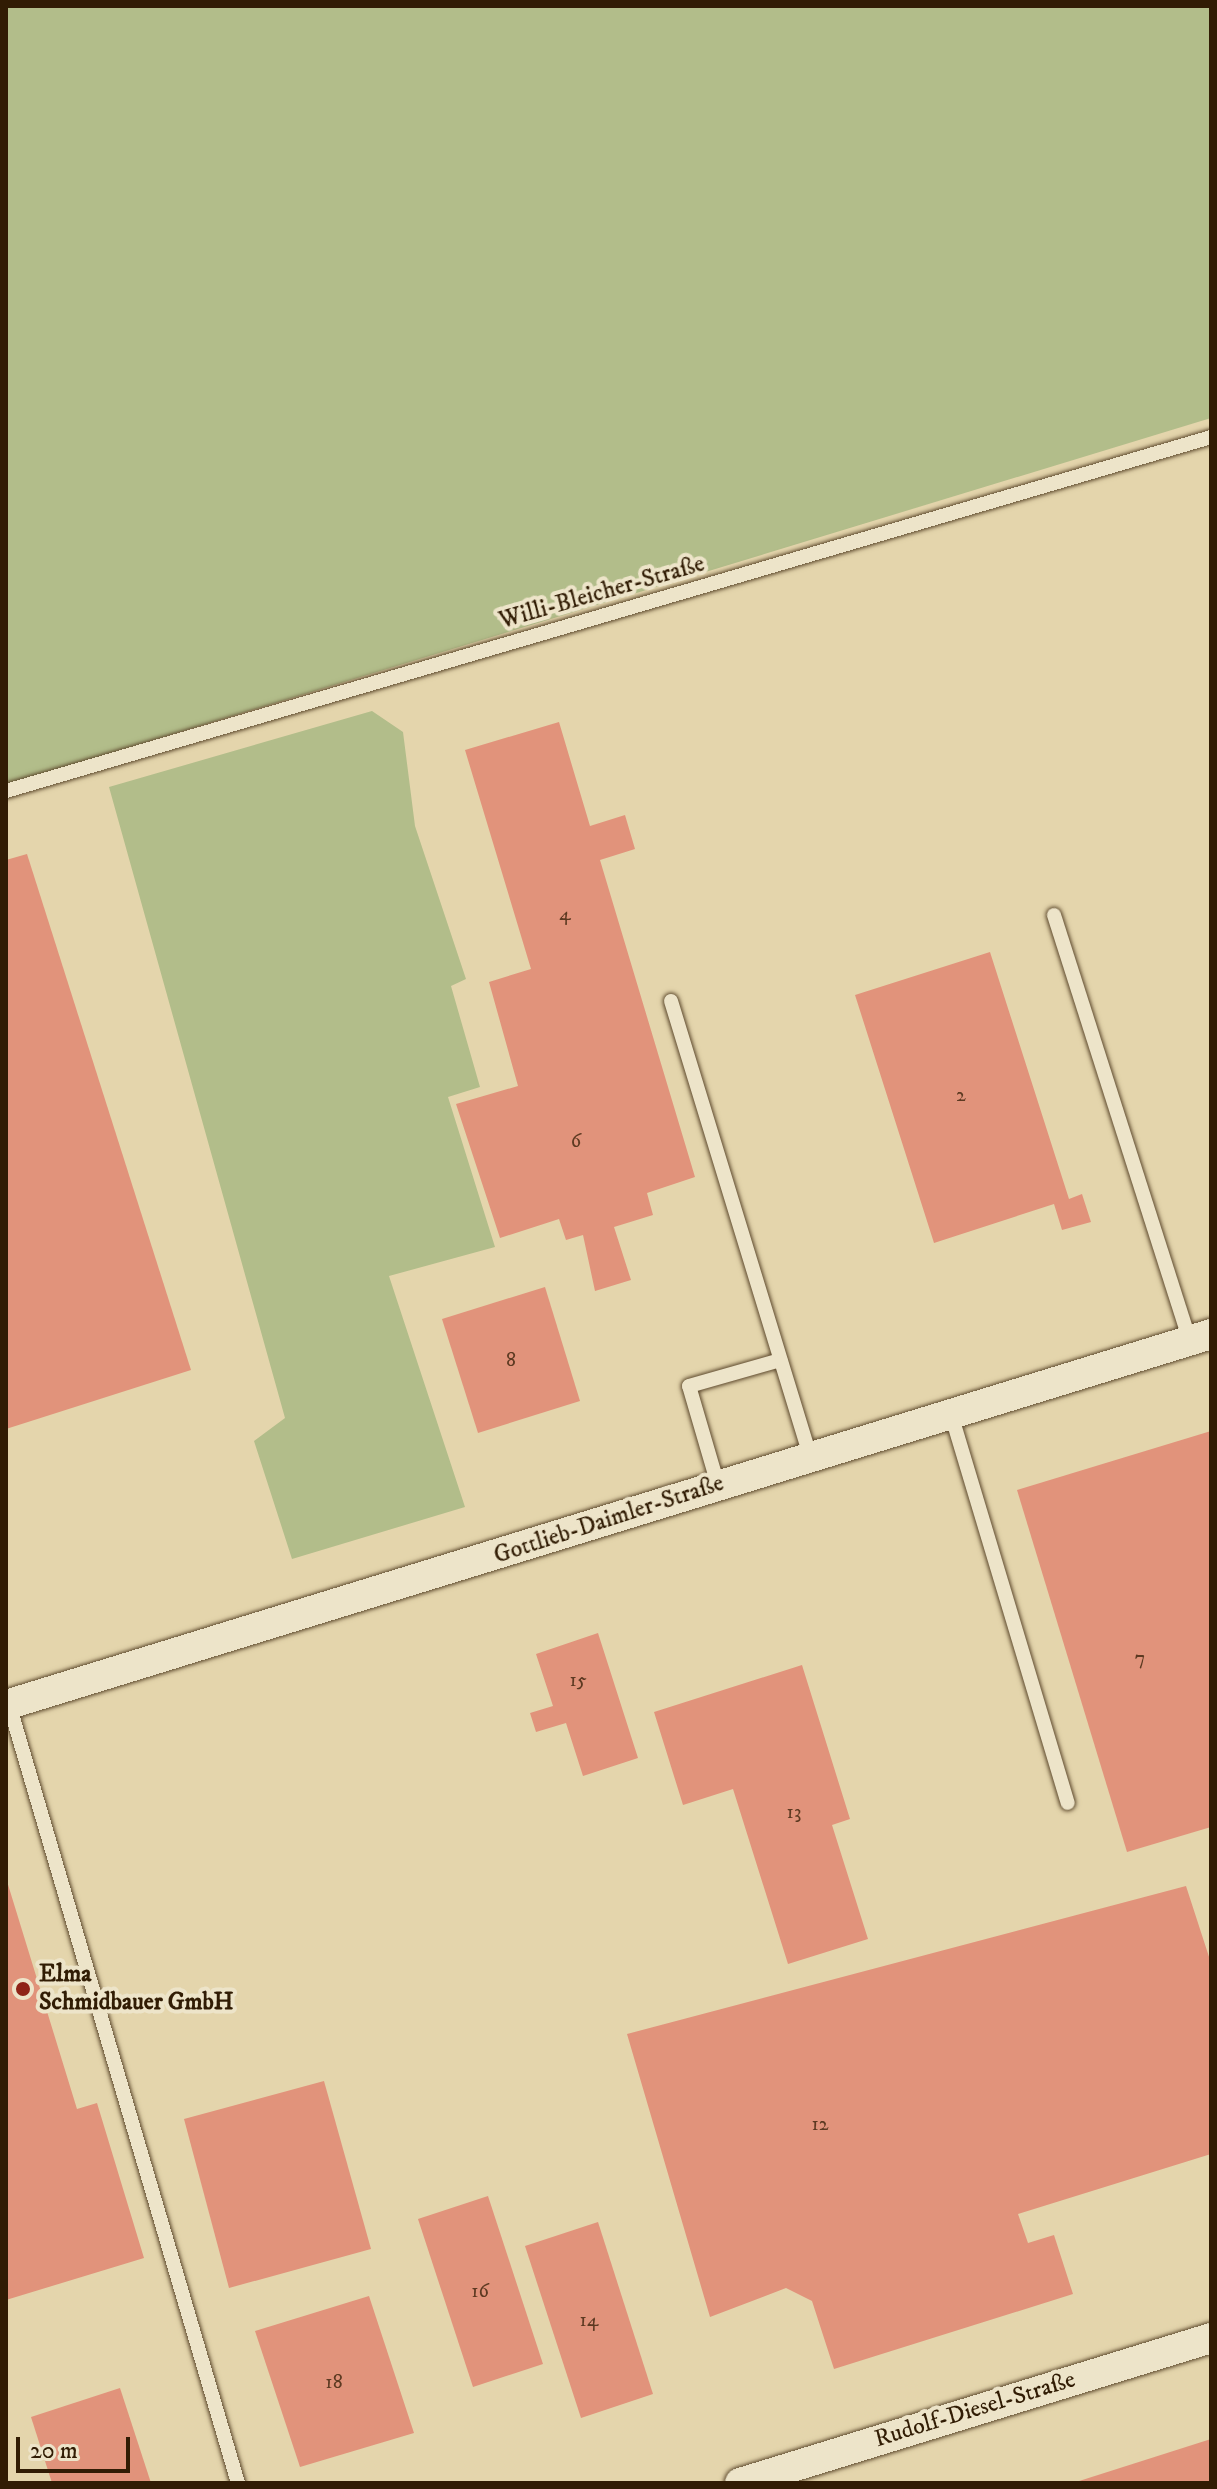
<!DOCTYPE html>
<html>
<head>
<meta charset="utf-8">
<style>
	body { margin:0 }
	#map { position:relative; width:1217px; height:2489px; overflow:hidden; background:#e4d5ac; font-family:"IM FELL DW Pica",serif }
	div>[style] { position:absolute }
	.green>* { inset:0; background:#b2bd8a }
	.building>* { inset:0; background:#e1937b }
	.roads { filter:drop-shadow(0 0 2px #5e4a2e) drop-shadow(0 0 2px #5e4a2e) }
	.service>* { height:14px; margin:-7px; padding:0 7px; transform-origin:7px; border-radius:7px; background:#ede4c9 }
	.minor>* { height:30px; margin:-15px; padding:0 15px; transform-origin:15px; border-radius:15px; background:#ede4c9 }
	.dots>* { width:22px; height:22px; translate:-50% -50%; box-sizing:border-box; border:4px solid #ede4c9; border-radius:50% }
	span { translate:-50% -50%; white-space:nowrap; text-align:center; line-height:1.15; -webkit-text-stroke:8px #ede4c9; paint-order:stroke }
	.number-label { font-size:20px; color:#5d3a22 }
	.number-label span { -webkit-text-stroke-width:0 }
	.street-label { font-size:24px; color:#311c04 }
	.poi-label { font-size:24px; color:#311c04; font-weight:700 }
	.left { translate:0 -50%; text-align:left }
	.frame { position:absolute; inset:0; border:8px solid #311c04; pointer-events:none }
	.scale { position:absolute; left:16px; top:2437px; width:114px; height:36px; box-sizing:border-box; border:4px solid #311c04; border-top:0; padding-left:10px; font-size:24px; line-height:28px; white-space:nowrap; color:#311c04; -webkit-text-stroke:6px #ede4c9; paint-order:stroke }
</style>
</head>
<body>
<div id="map">
	<div class="green">
		<div style="clip-path:polygon(6px 6px,1211px 6px,1211px 418px,6px 785px)"></div>
		<div style="clip-path:polygon(372px 711px,403px 732px,415px 826px,466px 979px,451px 986px,480px 1087px,448px 1097px,495px 1247px,389px 1276px,465px 1507px,292px 1559px,254px 1441px,285px 1418px,109px 787px)"></div>
	</div>
	<div class="building">
		<div style="clip-path:polygon(559px 722px,590px 826px,625px 815px,635px 849px,600px 860px,695px 1177px,647px 1193px,653px 1215px,614px 1227px,631px 1280px,595px 1291px,583px 1235px,566px 1240px,559px 1219px,500px 1238px,456px 1104px,518px 1086px,489px 982px,531px 969px,465px 750px)"></div>
		<div style="clip-path:polygon(27px 854px,191px 1370px,6px 1429px,6px 860px)"></div>
		<div style="clip-path:polygon(990px 952px,1069px 1199px,1082px 1194px,1091px 1222px,1062px 1230px,1054px 1204px,934px 1243px,855px 995px)"></div>
		<div style="clip-path:polygon(545px 1287px,580px 1401px,478px 1433px,442px 1319px)"></div>
		<div style="clip-path:polygon(1211px 1431px,1211px 1827px,1127px 1852px,1017px 1490px)"></div>
		<div style="clip-path:polygon(598px 1633px,638px 1758px,583px 1776px,566px 1723px,536px 1732px,530px 1713px,553px 1706px,536px 1654px)"></div>
		<div style="clip-path:polygon(802px 1665px,850px 1819px,832px 1825px,868px 1939px,788px 1964px,733px 1789px,683px 1805px,654px 1712px)"></div>
		<div style="clip-path:polygon(6px 1878px,77px 2109px,97px 2103px,144px 2258px,6px 2300px)"></div>
		<div style="clip-path:polygon(1186px 1886px,1211px 1963px,1211px 2154px,1018px 2214px,1028px 2243px,1054px 2235px,1073px 2294px,834px 2369px,812px 2301px,786px 2288px,710px 2317px,627px 2034px)"></div>
		<div style="clip-path:polygon(324px 2081px,371px 2249px,229px 2288px,184px 2119px)"></div>
		<div style="clip-path:polygon(488px 2196px,543px 2364px,473px 2387px,418px 2219px)"></div>
		<div style="clip-path:polygon(598px 2222px,653px 2394px,581px 2418px,525px 2246px)"></div>
		<div style="clip-path:polygon(369px 2296px,414px 2433px,300px 2467px,255px 2331px)"></div>
		<div style="clip-path:polygon(120px 2388px,151px 2483px,52px 2483px,31px 2417px)"></div>
		<div style="clip-path:polygon(1211px 2439px,1211px 2483px,1077px 2483px,1076px 2482px)"></div>
	</div>
	<div class="roads">
		<div class="service">
			<div style="left:6px;top:791px;width:1256px;rotate:-16.37deg"></div>
			<div style="left:1054px;top:915px;width:446px;rotate:72.3deg"></div>
			<div style="left:671px;top:1001px;width:477px;rotate:73deg"></div>
			<div style="left:951px;top:1414px;width:406px;rotate:73.3deg"></div>
			<div style="left:718px;top:1485px;width:103px;rotate:-106.3deg"></div>
			<div style="left:689px;top:1386px;width:95px;rotate:-15.9deg"></div>
			<div style="left:9px;top:1704px;width:812px;rotate:73.62deg"></div>
		</div>
		<div class="minor">
			<div style="left:6px;top:1705px;width:1261px;rotate:-17.11deg"></div>
			<div style="left:740px;top:2483px;width:493px;rotate:-17.1deg"></div>
		</div>
	</div>
	<div class="dots">
		<div style="left:23px;top:1989px;background:#8f2418"></div>
	</div>
	<div class="number-label">
		<span style="left:565px;top:914px">4</span>
		<span style="left:961px;top:1095px">2</span>
		<span style="left:576px;top:1141px">6</span>
		<span style="left:511px;top:1360px">8</span>
		<span style="left:1140px;top:1658px">7</span>
		<span style="left:578px;top:1680px">15</span>
		<span style="left:794px;top:1812px">13</span>
		<span style="left:820px;top:2124px">12</span>
		<span style="left:480px;top:2291px">16</span>
		<span style="left:589px;top:2320px">14</span>
		<span style="left:334px;top:2382px">18</span>
	</div>
	<div class="street-label">
		<span style="left:602px;top:593px;rotate:-16deg">Willi-Bleicher-Straße</span>
		<span style="left:609px;top:1520px;rotate:-18deg">Gottlieb-Daimler-Straße</span>
		<span style="left:975px;top:2410px;rotate:-17deg">Rudolf-Diesel-Straße</span>
	</div>
	<div class="poi-label">
		<span class="left" style="left:39px;top:1989px">Elma<br>Schmidbauer GmbH</span>
	</div>
	<div class="frame"></div>
	<div class="scale">20 m</div>
</div>
</body>
</html>
